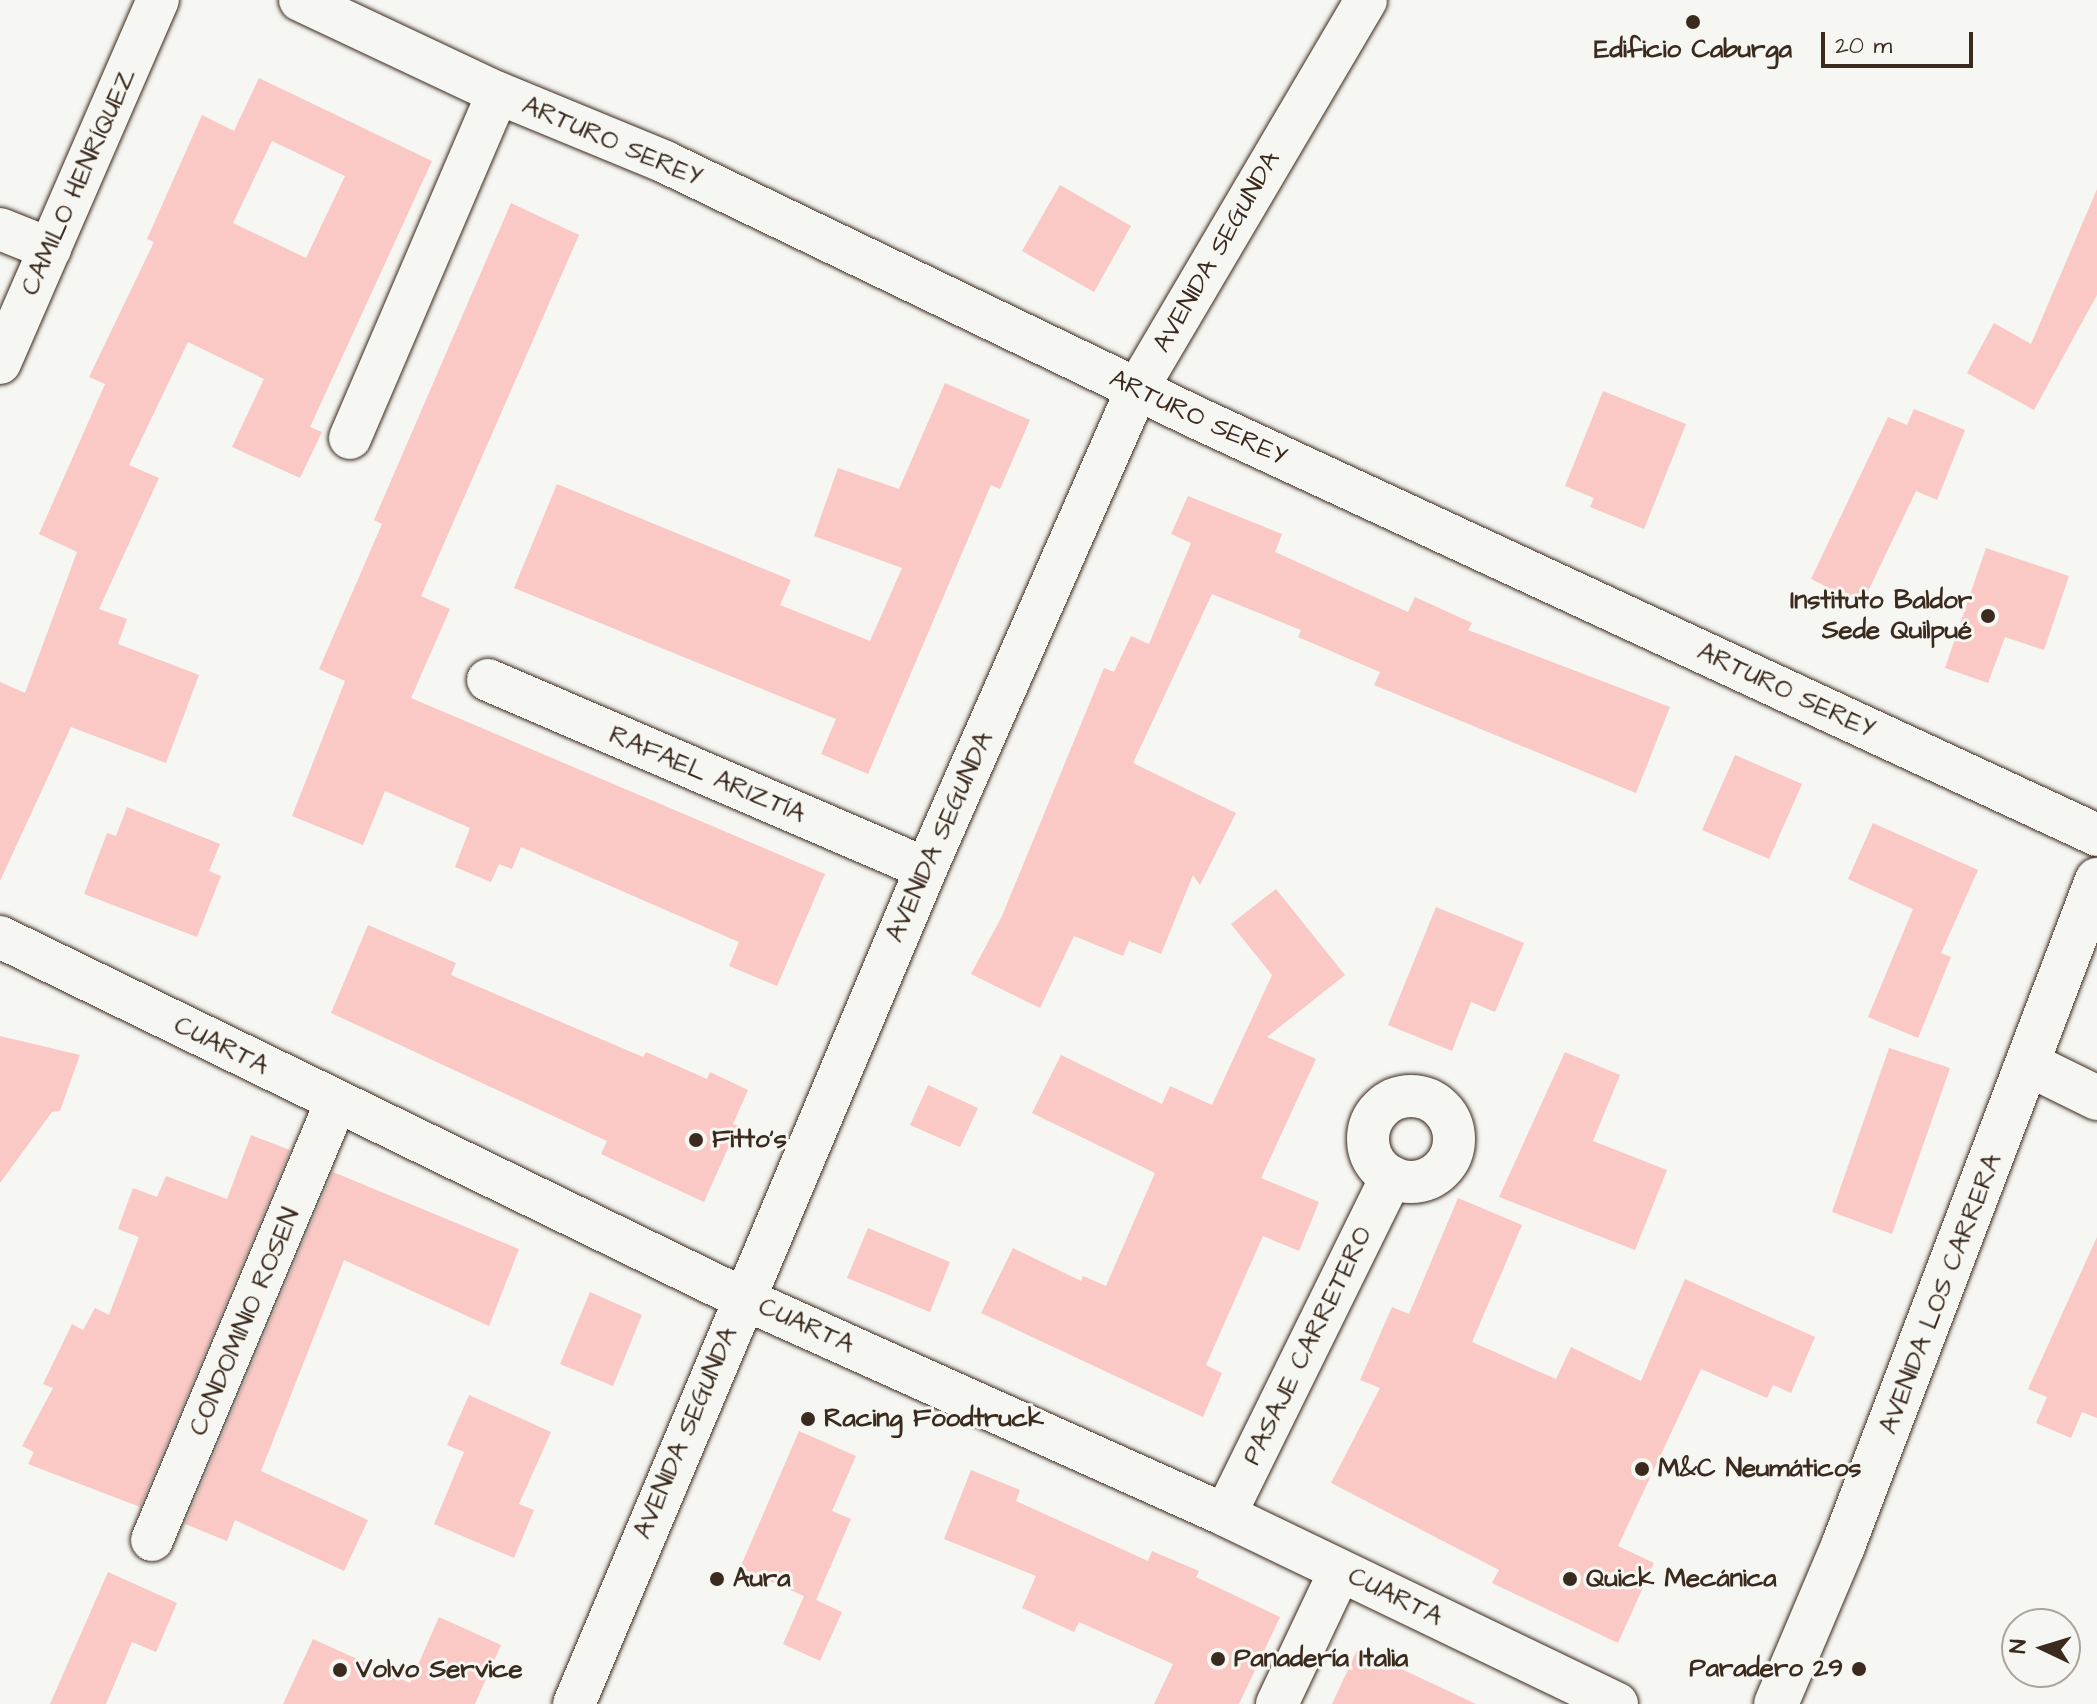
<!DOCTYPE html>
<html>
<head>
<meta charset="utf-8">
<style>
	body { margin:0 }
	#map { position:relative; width:2097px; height:1704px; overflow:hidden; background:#f6f6f2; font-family:"Architects Daughter",sans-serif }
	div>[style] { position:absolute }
	.building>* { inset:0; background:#fac9c6 }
	.roads { filter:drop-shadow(0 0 2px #3b2a1e) drop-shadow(0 0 2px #3b2a1e) }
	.minor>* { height:42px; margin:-21px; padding:0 21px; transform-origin:21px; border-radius:21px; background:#f6f6f2 }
	.minor>.ring { margin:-21px; padding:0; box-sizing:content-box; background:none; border:42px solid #f6f6f2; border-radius:50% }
	.secondary>* { height:44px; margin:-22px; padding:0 22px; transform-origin:22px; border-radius:22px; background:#f6f6f2 }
	.primary>* { height:44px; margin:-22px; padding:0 22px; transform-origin:22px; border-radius:22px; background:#f6f6f2 }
	.dots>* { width:22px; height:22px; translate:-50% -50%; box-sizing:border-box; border:4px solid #f6f6f2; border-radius:50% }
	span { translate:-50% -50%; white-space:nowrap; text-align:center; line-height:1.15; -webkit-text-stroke:6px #f6f6f2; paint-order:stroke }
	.poi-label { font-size:26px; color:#3b2a1e; font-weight:700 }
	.right { translate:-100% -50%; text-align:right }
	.left { translate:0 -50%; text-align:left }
	.street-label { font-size:26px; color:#3b2a1e }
	.north { position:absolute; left:2001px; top:1608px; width:80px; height:80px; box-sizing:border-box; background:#f6f6f2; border:2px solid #aba49d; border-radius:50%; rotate:274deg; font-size:22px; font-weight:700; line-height:32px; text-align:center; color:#3b2a1e }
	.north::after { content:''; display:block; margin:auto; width:28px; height:36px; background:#3b2a1e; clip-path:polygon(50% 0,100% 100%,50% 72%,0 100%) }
	.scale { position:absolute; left:1821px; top:32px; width:152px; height:36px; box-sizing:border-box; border:4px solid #3b2a1e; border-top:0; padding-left:10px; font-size:24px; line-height:28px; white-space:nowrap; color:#3b2a1e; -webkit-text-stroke:6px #f6f6f2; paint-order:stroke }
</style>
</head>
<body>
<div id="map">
	<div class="building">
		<div style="clip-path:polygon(evenodd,259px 78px,432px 161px,310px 427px,322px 432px,300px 478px,232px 447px,264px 379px,188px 342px,129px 465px,159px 478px,99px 609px,127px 619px,118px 644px,199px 675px,166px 763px,71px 727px,0 881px,0 682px,25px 693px,77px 552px,39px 534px,105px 384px,89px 377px,154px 242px,147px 239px,202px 115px,234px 131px,259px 78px,272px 141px,345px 176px,306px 258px,233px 223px,272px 141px)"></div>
		<div style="clip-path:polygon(1060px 185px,1131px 226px,1094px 292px,1022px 251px)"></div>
		<div style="clip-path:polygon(2097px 189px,2097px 295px,2034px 410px,1967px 373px,1994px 323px,2031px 344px)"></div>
		<div style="clip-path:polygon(511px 203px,579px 235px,421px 596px,450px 609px,411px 698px,825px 874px,777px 986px,729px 966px,739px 942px,521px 847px,512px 869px,499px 864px,491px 882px,455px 867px,470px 828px,385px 791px,363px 845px,292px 816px,345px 681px,319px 669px,382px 524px,374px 520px)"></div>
		<div style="clip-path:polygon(945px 383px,1030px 420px,1000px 489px,991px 485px,868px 774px,821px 754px,836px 719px,514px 588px,557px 484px,791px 580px,780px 605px,870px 641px,902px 568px,814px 536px,838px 468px,899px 489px)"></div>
		<div style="clip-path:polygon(1603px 391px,1686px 424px,1644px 529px,1590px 507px,1594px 498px,1565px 486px)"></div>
		<div style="clip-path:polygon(1914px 409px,1965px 430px,1937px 500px,1916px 491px,1862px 604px,1811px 579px,1888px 417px,1907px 425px)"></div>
		<div style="clip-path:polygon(1188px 496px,1282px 534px,1275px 552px,1408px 612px,1415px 597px,1472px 623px,1468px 630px,1670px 707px,1636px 793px,1374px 685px,1380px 672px,1298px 637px,1301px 630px,1212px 594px,1133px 763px,1236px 813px,1200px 885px,1193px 875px,1161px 954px,1129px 941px,1123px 956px,1074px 936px,1040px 1008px,971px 974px,1002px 916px,1104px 668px,1114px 672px,1131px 636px,1149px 644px,1191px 543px,1171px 534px)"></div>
		<div style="clip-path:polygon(1986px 548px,2069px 576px,2044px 650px,2005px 637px,1988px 683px,1945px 668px)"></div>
		<div style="clip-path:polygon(1735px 755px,1802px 784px,1769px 859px,1702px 830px)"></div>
		<div style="clip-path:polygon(127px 807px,220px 844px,209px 871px,221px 876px,197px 937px,84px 894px,107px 833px,116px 836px)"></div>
		<div style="clip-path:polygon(1873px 823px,1978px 870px,1941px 953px,1951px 957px,1918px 1038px,1868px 1017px,1913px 909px,1848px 879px)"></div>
		<div style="clip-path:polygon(1276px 889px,1345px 975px,1267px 1037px,1316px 1059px,1261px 1178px,1319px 1202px,1299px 1251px,1263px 1236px,1206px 1365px,1222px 1373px,1203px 1417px,981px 1313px,1013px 1248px,1081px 1281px,1083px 1276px,1106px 1286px,1155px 1173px,1032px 1113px,1061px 1055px,1162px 1104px,1170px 1086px,1212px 1105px,1272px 975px,1231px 924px)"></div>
		<div style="clip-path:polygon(1436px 907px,1524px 943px,1495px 1012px,1471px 1002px,1452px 1051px,1388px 1025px)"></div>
		<div style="clip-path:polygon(368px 925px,456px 963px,451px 975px,643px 1057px,646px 1052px,707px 1079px,710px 1072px,748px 1090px,733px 1124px,738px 1126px,704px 1202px,601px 1154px,607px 1141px,331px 1013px)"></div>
		<div style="clip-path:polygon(0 1036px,80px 1055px,60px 1111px,52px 1112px,0 1183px)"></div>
		<div style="clip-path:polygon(1889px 1048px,1950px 1068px,1892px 1234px,1832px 1212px)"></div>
		<div style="clip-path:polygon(1565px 1052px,1620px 1075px,1593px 1141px,1667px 1170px,1635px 1250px,1499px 1197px)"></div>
		<div style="clip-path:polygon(928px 1085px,978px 1108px,960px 1147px,910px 1125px)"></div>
		<div style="clip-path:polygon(251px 1135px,290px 1150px,140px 1507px,28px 1464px,34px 1452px,22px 1446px,53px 1388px,43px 1384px,72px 1324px,83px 1330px,95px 1308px,109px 1315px,139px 1237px,118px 1229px,133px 1188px,157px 1197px,166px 1176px,227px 1199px)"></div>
		<div style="clip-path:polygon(333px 1172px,519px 1249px,489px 1326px,344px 1260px,261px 1471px,368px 1520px,344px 1571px,235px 1520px,227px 1541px,185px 1524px)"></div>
		<div style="clip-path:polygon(1458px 1198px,1522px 1225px,1472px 1342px,1556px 1379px,1571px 1347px,1641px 1381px,1685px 1279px,1815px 1337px,1791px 1393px,1773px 1385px,1767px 1398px,1701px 1369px,1618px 1546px,1654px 1563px,1618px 1643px,1492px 1583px,1499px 1570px,1331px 1483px,1380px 1388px,1360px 1380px,1392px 1307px,1409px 1314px)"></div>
		<div style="clip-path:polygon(868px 1228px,950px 1262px,930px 1312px,847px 1278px)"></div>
		<div style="clip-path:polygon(2097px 1237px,2097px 1418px,2082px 1412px,2071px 1438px,2036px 1423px,2047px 1397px,2028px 1389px)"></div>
		<div style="clip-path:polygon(590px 1292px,642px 1315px,613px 1386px,560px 1364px)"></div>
		<div style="clip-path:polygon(469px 1395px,551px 1432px,519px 1504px,534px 1510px,514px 1558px,434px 1524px,464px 1452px,447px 1445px)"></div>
		<div style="clip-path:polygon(799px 1431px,856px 1456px,832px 1511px,851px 1519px,816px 1600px,842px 1612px,820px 1661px,783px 1644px,804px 1596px,740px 1568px)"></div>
		<div style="clip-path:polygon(971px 1470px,1020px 1490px,1016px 1501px,1148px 1561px,1152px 1551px,1199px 1571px,1196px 1577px,1280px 1617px,1239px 1704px,1154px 1704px,1173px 1664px,1079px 1622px,1074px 1632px,1022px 1608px,1036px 1576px,944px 1539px)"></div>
		<div style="clip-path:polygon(108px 1572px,177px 1603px,156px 1652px,132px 1642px,106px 1704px,50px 1704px)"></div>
		<div style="clip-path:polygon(439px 1617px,501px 1645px,475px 1704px,283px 1704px,313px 1639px,410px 1683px)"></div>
		<div style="clip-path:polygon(1358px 1648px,1393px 1665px,1476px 1704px,1332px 1704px)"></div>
	</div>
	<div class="roads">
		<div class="minor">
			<div style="left:300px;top:0;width:219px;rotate:25.2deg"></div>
			<div style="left:498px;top:93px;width:181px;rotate:22.4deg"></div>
			<div style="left:665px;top:162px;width:588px;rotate:25.69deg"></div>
			<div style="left:1195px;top:417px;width:994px;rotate:24.86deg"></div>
			<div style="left:0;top:229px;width:54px;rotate:21.8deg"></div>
			<div style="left:0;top:363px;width:396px;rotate:-66.5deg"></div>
			<div style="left:350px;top:438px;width:375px;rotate:-66.8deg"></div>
			<div style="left:488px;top:680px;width:477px;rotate:23.3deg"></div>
			<div style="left:0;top:937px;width:825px;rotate:25.94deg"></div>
			<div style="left:742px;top:1298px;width:530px;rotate:24.19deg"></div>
			<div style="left:1225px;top:1515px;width:435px;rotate:25.7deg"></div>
			<div class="ring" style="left:1368px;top:1096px;width:44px;height:44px"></div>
			<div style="left:1225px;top:1515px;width:377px;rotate:-63.8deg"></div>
			<div style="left:152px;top:1540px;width:474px;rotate:-67.2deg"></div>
			<div style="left:574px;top:1704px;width:906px;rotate:-67.14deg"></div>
			<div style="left:926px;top:869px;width:524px;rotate:-66.27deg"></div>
			<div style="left:1137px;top:389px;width:451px;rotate:-59.5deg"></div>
			<div style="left:1277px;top:1704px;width:147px;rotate:-64.7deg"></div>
		</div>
		<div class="secondary">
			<div style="left:2030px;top:1065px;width:75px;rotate:26.2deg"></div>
		</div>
		<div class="primary">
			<div style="left:1776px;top:1704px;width:172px;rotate:-67deg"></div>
			<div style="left:1843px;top:1546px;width:713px;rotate:-69.12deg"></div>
		</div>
	</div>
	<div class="dots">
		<div style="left:1693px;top:22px;background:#3b2a1e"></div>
		<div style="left:1988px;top:616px;background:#3b2a1e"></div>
		<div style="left:696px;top:1140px;background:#3b2a1e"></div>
		<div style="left:808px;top:1419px;background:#3b2a1e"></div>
		<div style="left:1642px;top:1469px;background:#3b2a1e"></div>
		<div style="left:717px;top:1579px;background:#3b2a1e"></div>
		<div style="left:1570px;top:1579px;background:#3b2a1e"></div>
		<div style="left:1218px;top:1659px;background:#3b2a1e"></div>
		<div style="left:1859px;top:1669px;background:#3b2a1e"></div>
		<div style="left:340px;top:1670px;background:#3b2a1e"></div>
	</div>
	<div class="poi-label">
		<span style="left:1693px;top:50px">Edificio Caburga</span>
		<span class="right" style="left:1972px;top:616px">Instituto Baldor<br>Sede Quilpué</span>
		<span class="left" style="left:712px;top:1140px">Fitto's</span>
		<span class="left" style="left:824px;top:1419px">Racing Foodtruck</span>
		<span class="left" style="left:1658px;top:1469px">M&amp;C Neumáticos</span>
		<span class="left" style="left:733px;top:1579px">Aura</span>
		<span class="left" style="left:1586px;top:1579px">Quick Mecánica</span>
		<span class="left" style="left:1234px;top:1659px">Panadería Italia</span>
		<span class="right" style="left:1843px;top:1669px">Paradero 29</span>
		<span class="left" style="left:356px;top:1670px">Volvo Service</span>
	</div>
	<div class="street-label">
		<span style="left:612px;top:142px;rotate:23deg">ARTURO SEREY</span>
		<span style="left:79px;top:182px;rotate:-66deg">CAMILO HENRÍQUEZ</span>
		<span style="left:1217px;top:252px;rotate:-60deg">AVENIDA SEGUNDA</span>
		<span style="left:1198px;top:418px;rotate:25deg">ARTURO SEREY</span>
		<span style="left:1786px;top:691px;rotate:25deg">ARTURO SEREY</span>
		<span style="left:707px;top:775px;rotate:23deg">RAFAEL ARIZTÍA</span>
		<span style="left:940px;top:837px;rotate:-66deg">AVENIDA SEGUNDA</span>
		<span style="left:221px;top:1046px;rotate:26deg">CUARTA</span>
		<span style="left:1941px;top:1294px;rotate:-69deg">AVENIDA LOS CARRERA</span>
		<span style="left:245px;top:1322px;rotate:-67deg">CONDOMINIO ROSEN</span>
		<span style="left:806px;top:1326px;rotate:24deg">CUARTA</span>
		<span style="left:1308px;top:1346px;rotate:-64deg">PASAJE CARRETERO</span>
		<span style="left:686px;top:1433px;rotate:-67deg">AVENIDA SEGUNDA</span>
		<span style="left:1395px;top:1597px;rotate:26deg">CUARTA</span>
	</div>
	<div class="north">N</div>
	<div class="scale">20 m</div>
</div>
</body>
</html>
